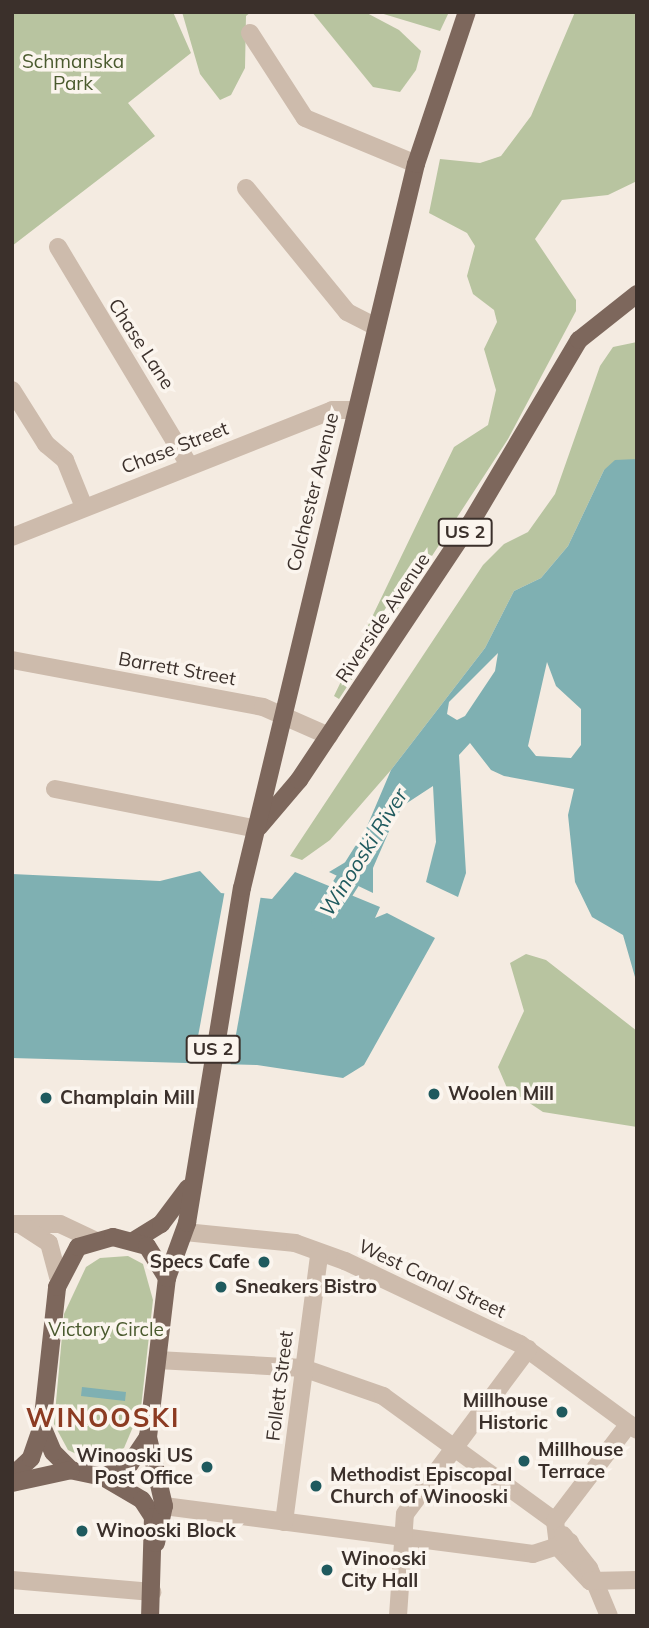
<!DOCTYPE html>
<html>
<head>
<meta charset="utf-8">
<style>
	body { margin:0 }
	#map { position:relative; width:649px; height:1628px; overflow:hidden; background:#f4ebe1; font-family:Mulish,sans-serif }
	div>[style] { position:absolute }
	.green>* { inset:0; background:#b8c4a0 }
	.water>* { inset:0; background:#7fb0b2 }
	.pier>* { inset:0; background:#f4ebe1 }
	.river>* { height:24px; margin:-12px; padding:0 12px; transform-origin:12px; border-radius:12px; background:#7fb0b2 }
	.minor>* { height:18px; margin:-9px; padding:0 9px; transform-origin:9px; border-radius:9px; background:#cdbbac }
	.major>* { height:18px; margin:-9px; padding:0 9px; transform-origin:9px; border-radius:9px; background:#7d675c }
	.dots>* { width:19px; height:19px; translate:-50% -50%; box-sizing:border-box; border:4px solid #fbf5ee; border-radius:50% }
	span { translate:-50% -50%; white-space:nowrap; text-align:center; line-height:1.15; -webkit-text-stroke:7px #fbf5ee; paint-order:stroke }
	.shield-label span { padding:2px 5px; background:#fbf5ee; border:2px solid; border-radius:5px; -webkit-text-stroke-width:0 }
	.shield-label { font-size:18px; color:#3b302b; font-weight:700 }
	.park-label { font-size:19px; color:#4a5a2e }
	.street-label { font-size:19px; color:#3b302b }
	.poi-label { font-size:19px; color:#3b302b; font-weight:700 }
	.left { translate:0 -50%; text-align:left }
	.right { translate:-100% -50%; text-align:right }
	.water-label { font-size:21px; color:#1f5a5e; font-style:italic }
	.district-label { font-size:26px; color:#8c3b22; font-weight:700; letter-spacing:2px }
	.frame { position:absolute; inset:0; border:14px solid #3b302b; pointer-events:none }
</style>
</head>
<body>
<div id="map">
	<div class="green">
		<div style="clip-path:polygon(12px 12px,173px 12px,191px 53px,128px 103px,155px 136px,12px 246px)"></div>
		<div style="clip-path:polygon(182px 12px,251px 12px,246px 16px,245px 68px,231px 95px,220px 100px,200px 74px)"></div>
		<div style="clip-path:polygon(312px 12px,365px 12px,399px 30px,421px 51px,416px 70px,400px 92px,373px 87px)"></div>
		<div style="clip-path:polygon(377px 12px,449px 12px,440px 31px)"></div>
		<div style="clip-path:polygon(575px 12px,637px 12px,637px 181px,608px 195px,562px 200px,535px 239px,576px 300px,576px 311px,508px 439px,339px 699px,334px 696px,454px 447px,488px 425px,496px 390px,484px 349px,497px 322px,494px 310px,473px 294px,467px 276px,475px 246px,467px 233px,429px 213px,440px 159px,480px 163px,501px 156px,531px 116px)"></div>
		<div style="clip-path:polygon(637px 342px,637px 459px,604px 470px,568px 546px,541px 578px,514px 591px,485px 648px,391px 770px,330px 840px,302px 860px,290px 856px,483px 565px,504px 544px,528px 532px,555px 494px,600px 366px,613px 347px)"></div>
		<div style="clip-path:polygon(526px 954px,546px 960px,637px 1031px,637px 1127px,543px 1112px,507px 1088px,498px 1067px,524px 1011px,510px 963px)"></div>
		<div style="clip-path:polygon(128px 1256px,143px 1264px,153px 1300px,141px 1408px,124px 1448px,91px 1461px,68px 1450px,54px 1424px,64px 1314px,86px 1267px,100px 1258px)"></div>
	</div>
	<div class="water">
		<div style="clip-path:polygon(evenodd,637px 459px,637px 984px,623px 935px,592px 917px,575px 882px,568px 815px,574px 789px,504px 776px,491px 770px,470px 743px,459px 755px,466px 873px,458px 897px,426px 882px,436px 842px,433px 786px,404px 805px,393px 822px,373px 868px,373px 893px,329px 872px,354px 857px,391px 770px,485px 648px,514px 591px,541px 578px,568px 546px,604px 470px,615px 460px,637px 459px,498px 653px,495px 671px,465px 716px,457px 720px,447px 714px,449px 702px,498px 653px,637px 459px,547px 662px,556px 686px,581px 709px,581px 745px,571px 758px,536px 756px,528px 746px,547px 662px)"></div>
		<div style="clip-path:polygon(200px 871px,221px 893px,272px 899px,295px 872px,380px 907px,375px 918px,387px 913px,435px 938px,364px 1065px,343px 1078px,257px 1065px,12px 1058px,12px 874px,160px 881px)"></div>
		<div style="clip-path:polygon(82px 1387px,126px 1392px,125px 1401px,81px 1396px)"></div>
	</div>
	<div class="pier">
		<div style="clip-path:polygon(225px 890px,261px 895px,230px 1068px,192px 1069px)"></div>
	</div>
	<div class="river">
		<div style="left:323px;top:920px;width:79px;rotate:-57.9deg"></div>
	</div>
	<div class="minor">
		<div style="left:250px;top:33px;width:101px;rotate:57.1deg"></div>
		<div style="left:305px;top:118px;width:120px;rotate:22.5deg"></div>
		<div style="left:246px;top:188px;width:160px;rotate:50.8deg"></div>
		<div style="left:347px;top:312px;width:33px;rotate:27deg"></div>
		<div style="left:58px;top:247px;width:254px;rotate:59deg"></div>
		<div style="left:12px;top:390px;width:64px;rotate:57.8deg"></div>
		<div style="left:46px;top:444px;width:25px;rotate:40deg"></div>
		<div style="left:65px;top:460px;width:51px;rotate:68deg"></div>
		<div style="left:12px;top:537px;width:344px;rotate:-21.6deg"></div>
		<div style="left:332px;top:410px;width:23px"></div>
		<div style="left:12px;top:660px;width:255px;rotate:10.6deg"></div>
		<div style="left:263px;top:707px;width:72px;rotate:23.7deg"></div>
		<div style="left:55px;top:789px;width:206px;rotate:11.2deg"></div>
		<div style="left:12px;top:1224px;width:48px"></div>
		<div style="left:60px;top:1224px;width:38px;rotate:25deg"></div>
		<div style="left:21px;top:1225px;width:33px;rotate:33deg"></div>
		<div style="left:49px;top:1243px;width:35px;rotate:75deg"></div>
		<div style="left:185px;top:1232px;width:111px;rotate:5.7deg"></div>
		<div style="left:295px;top:1243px;width:53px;rotate:19.8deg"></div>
		<div style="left:345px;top:1261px;width:194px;rotate:25.4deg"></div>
		<div style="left:520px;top:1344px;width:145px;rotate:36.3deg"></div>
		<div style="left:157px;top:1360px;width:146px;rotate:3.1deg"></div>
		<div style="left:303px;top:1368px;width:85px;rotate:19.3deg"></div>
		<div style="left:383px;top:1396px;width:213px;rotate:36deg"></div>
		<div style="left:555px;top:1521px;width:26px;rotate:83deg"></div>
		<div style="left:558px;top:1547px;width:47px;rotate:46.7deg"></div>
		<div style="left:164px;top:1506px;width:372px;rotate:7.4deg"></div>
		<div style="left:533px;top:1554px;width:39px;rotate:-18deg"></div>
		<div style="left:555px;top:1521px;width:122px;rotate:-52.7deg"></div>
		<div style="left:284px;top:1522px;width:268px;rotate:-82.5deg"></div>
		<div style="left:563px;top:1535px;width:42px;rotate:51.8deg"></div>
		<div style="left:589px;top:1568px;width:52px;rotate:67.4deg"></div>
		<div style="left:12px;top:1580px;width:141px;rotate:4.9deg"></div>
		<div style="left:590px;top:1581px;width:47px;rotate:-1.2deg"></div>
		<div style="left:398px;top:1616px;width:102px;rotate:-86.1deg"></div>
		<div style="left:405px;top:1514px;width:206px;rotate:-53.3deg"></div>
	</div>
	<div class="major">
		<div style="left:259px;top:827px;width:62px;rotate:-49.6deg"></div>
		<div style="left:299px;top:780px;width:308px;rotate:-56.3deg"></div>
		<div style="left:470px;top:524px;width:214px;rotate:-59.4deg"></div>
		<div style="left:579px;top:340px;width:74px;rotate:-38.4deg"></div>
		<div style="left:135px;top:1240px;width:31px;rotate:-32deg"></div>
		<div style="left:161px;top:1224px;width:45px;rotate:-53.1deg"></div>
		<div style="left:148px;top:1437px;width:34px;rotate:124deg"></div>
		<div style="left:129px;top:1465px;width:29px;rotate:155deg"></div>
		<div style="left:103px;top:1477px;width:33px;rotate:-168deg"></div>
		<div style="left:71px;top:1470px;width:25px;rotate:-135deg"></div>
		<div style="left:53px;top:1452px;width:28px;rotate:-113deg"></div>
		<div style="left:42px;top:1426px;width:140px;rotate:-83.8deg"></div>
		<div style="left:57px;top:1287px;width:45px;rotate:-62.3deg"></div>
		<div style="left:78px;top:1247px;width:36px;rotate:-16deg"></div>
		<div style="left:113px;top:1237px;width:35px;rotate:15deg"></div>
		<div style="left:147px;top:1246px;width:38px;rotate:58deg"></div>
		<div style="left:12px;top:1476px;width:26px;rotate:-43deg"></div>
		<div style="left:31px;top:1458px;width:34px;rotate:-71deg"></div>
		<div style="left:103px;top:1477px;width:45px;rotate:30.5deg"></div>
		<div style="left:142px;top:1500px;width:20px;rotate:57deg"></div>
		<div style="left:153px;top:1517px;width:99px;rotate:91.7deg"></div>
		<div style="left:12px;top:1483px;width:60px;rotate:-12.4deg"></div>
		<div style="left:156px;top:1543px;width:38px;rotate:-78deg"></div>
		<div style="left:164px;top:1506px;width:71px;rotate:-103.1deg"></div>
		<div style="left:148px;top:1437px;width:160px;rotate:-83.2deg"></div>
		<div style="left:167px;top:1278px;width:59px;rotate:-70deg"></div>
		<div style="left:187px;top:1223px;width:339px;rotate:-80.7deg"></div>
		<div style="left:242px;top:888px;width:745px;rotate:-76.49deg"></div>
		<div style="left:416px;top:164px;width:160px;rotate:-71.5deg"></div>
	</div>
	<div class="dots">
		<div style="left:434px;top:1094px;background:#1f5a5e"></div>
		<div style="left:46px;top:1098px;background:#1f5a5e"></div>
		<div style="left:264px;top:1262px;background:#1f5a5e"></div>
		<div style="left:221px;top:1287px;background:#1f5a5e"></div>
		<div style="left:562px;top:1412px;background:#1f5a5e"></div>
		<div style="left:524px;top:1461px;background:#1f5a5e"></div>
		<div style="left:207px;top:1467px;background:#1f5a5e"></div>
		<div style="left:316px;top:1486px;background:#1f5a5e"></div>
		<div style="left:82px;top:1531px;background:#1f5a5e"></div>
		<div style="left:327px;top:1570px;background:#1f5a5e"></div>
	</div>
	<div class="shield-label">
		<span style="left:465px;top:532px">US 2</span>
		<span style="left:213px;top:1049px">US 2</span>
	</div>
	<div class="park-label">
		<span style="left:73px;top:73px">Schmanska<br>Park</span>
		<span style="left:106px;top:1330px">Victory Circle</span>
	</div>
	<div class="street-label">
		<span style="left:141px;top:344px;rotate:57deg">Chase Lane</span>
		<span style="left:175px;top:448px;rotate:-21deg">Chase Street</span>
		<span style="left:313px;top:492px;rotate:-76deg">Colchester Avenue</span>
		<span style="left:383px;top:618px;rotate:-56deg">Riverside Avenue</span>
		<span style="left:177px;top:669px;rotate:10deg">Barrett Street</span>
		<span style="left:432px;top:1279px;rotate:25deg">West Canal Street</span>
		<span style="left:280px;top:1386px;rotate:-83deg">Follett Street</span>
	</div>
	<div class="poi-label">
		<span class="left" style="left:448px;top:1094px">Woolen Mill</span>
		<span class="left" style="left:60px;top:1098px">Champlain Mill</span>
		<span class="right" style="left:250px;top:1262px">Specs Cafe</span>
		<span class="left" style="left:235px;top:1287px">Sneakers Bistro</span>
		<span class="right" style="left:548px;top:1412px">Millhouse<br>Historic</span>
		<span class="left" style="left:538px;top:1461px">Millhouse<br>Terrace</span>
		<span class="right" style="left:193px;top:1467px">Winooski US<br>Post Office</span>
		<span class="left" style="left:330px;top:1486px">Methodist Episcopal<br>Church of Winooski</span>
		<span class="left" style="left:96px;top:1531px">Winooski Block</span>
		<span class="left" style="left:341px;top:1570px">Winooski<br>City Hall</span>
	</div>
	<div class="water-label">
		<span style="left:363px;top:852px;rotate:-58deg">Winooski River</span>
	</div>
	<div class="district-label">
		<span style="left:103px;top:1418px">WINOOSKI</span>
	</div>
	<div class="frame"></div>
</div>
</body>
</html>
